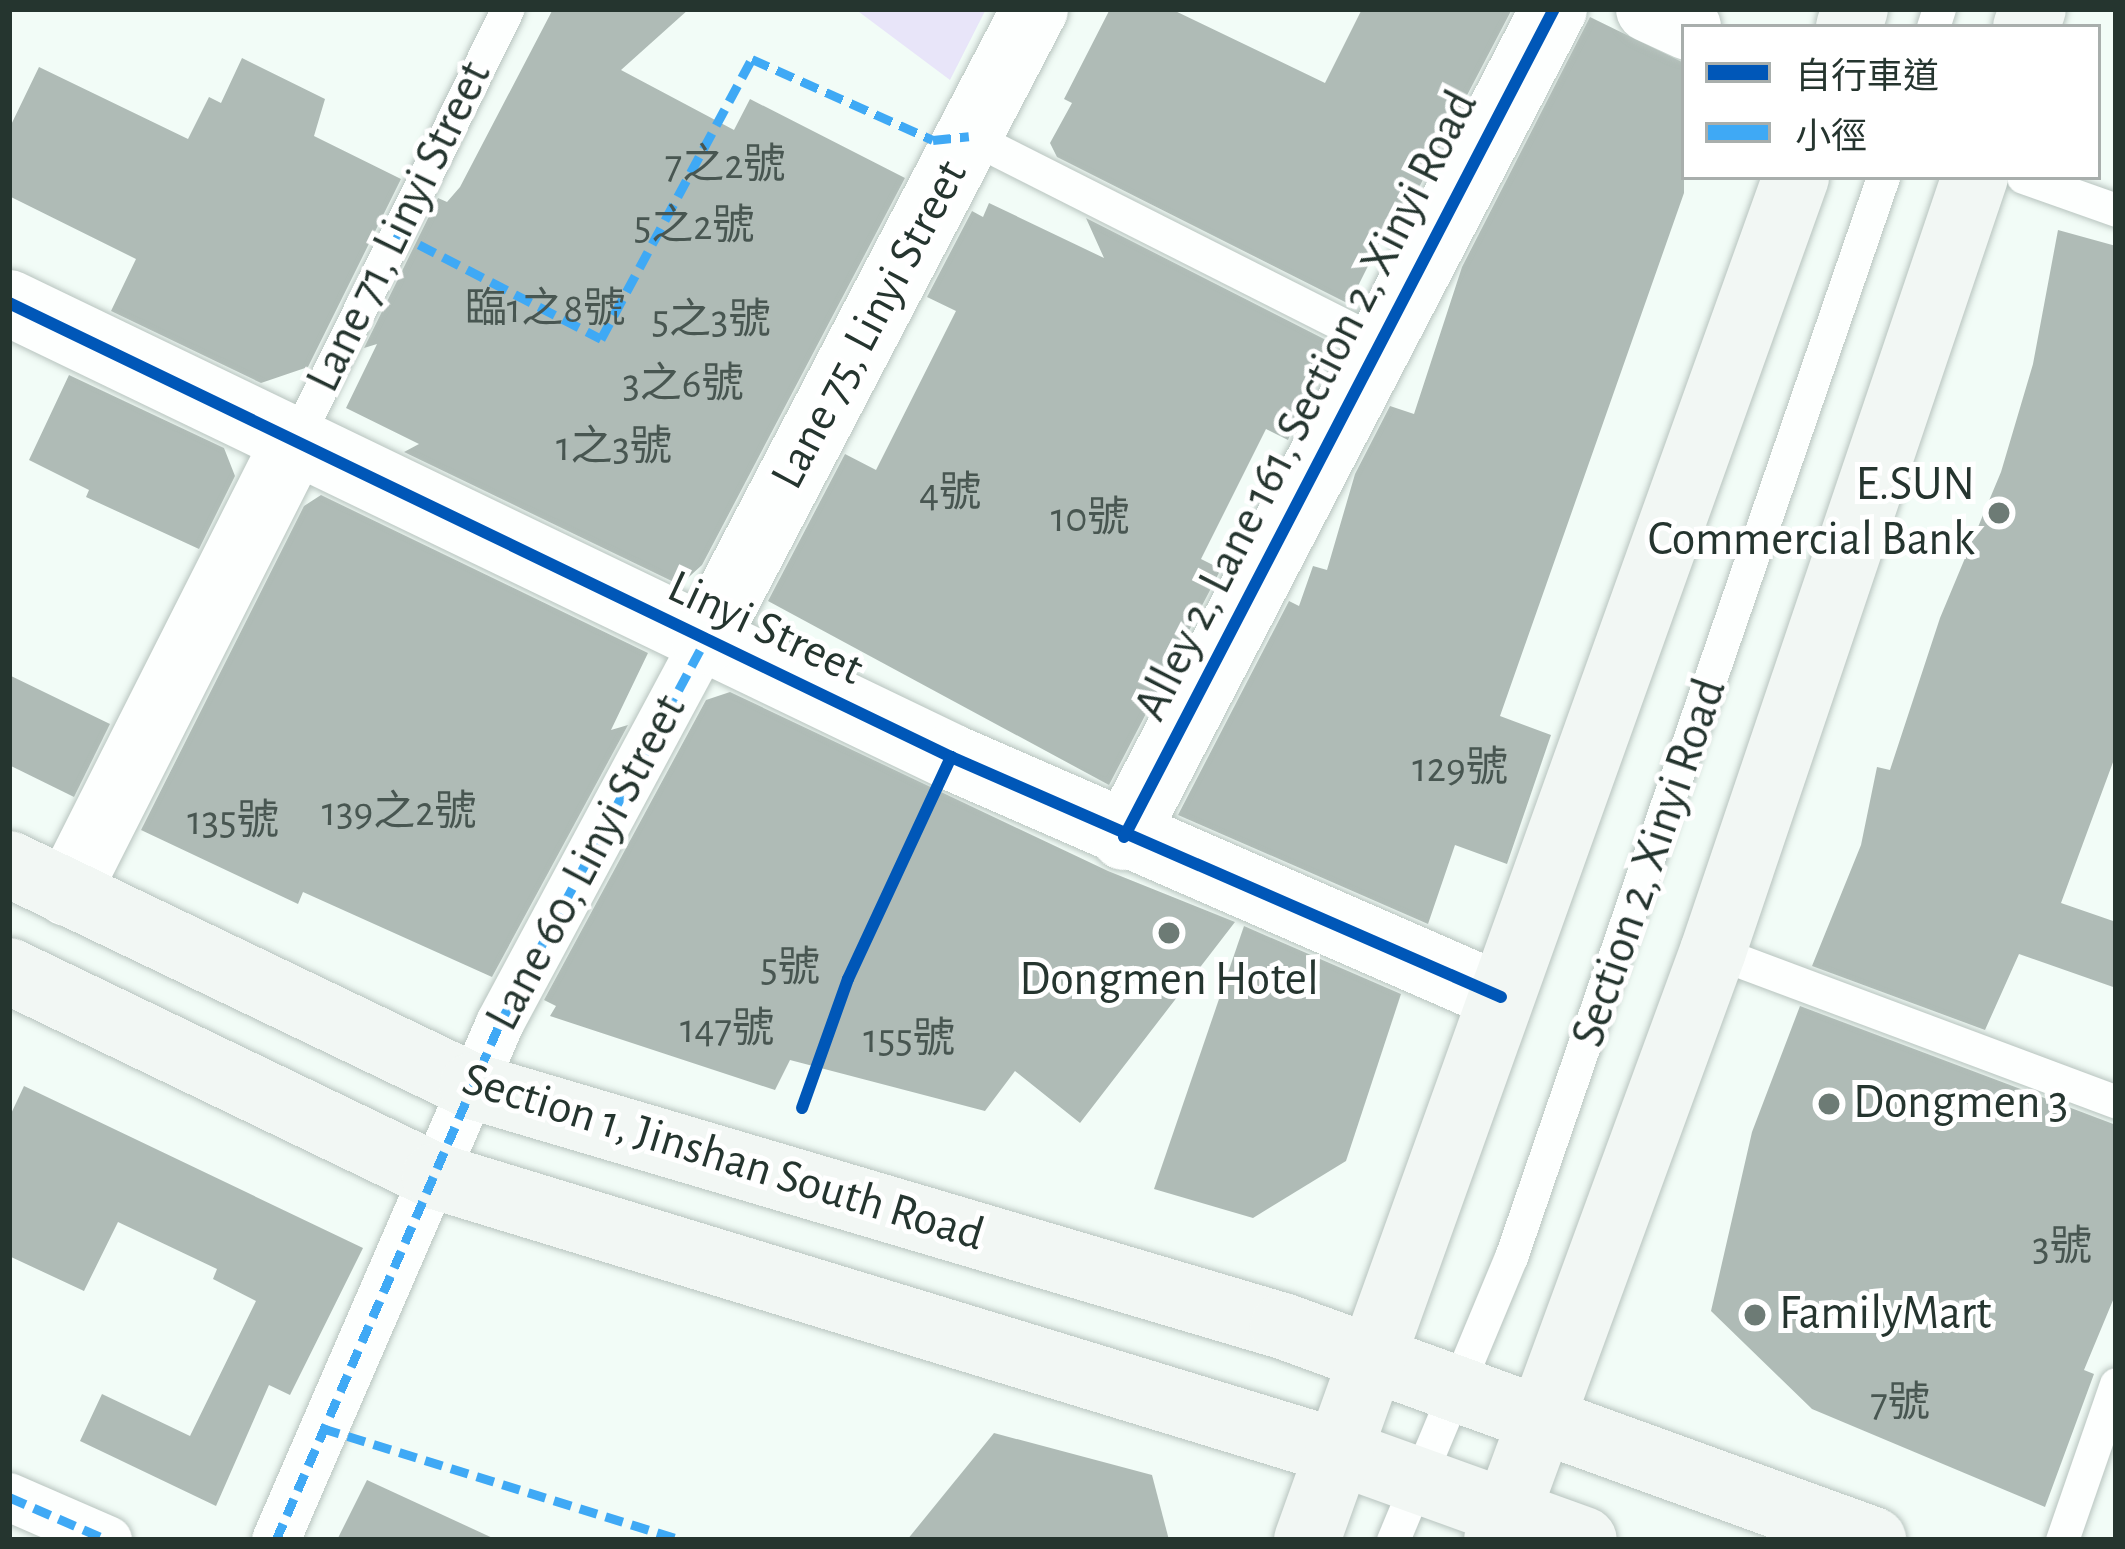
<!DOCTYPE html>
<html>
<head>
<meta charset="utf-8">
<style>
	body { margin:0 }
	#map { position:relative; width:2125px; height:1549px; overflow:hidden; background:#f2fcf7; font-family:"Alegreya Sans","Noto Sans TC",sans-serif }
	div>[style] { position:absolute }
	.green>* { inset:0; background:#e8e5f9 }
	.building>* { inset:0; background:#afbbb6 }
	.roads { filter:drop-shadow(0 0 3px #b8c4bf) drop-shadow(0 0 3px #b8c4bf) }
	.service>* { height:33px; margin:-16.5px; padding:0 16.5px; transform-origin:16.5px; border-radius:16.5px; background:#fdfffe }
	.pedestrian>* { height:48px; margin:-24px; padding:0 24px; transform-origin:24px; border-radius:24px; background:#fdfffe }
	.minor>* { height:66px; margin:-33px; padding:0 33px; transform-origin:33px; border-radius:33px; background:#fdfffe }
	.secondary>* { height:66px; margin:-33px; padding:0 33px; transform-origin:33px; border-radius:33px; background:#f2f7f4 }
	.quiet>* { height:9px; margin-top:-4.5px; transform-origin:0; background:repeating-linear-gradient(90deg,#3fa9f5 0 18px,transparent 0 27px) }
	.cycleway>* { height:12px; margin:-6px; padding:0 6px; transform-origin:6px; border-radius:6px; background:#0057b8 }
	.dots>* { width:33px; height:33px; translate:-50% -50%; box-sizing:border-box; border:6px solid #fff; border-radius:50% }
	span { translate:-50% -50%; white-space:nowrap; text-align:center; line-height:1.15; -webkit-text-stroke:10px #fff; paint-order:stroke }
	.number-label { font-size:42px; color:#485651 }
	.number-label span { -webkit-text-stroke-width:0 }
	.street-label { font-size:48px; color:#25352f }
	.poi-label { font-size:48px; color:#25352f }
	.right { translate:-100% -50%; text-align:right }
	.left { translate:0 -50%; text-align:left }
	.frame { position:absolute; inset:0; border:12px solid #25352f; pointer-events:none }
	.legend { position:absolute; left:1681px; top:24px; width:420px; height:156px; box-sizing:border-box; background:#fff; border:3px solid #a8aeac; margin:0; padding:15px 21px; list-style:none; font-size:36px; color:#25352f }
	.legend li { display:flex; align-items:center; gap:24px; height:60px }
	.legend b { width:60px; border:3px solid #a8aeac }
</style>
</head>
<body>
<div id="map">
	<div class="green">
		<div style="clip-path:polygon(855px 9px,986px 9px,950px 80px)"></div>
	</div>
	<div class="building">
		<div style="clip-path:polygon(553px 9px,689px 9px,621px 70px,734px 130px,750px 99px,905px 178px,702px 565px,680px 585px,404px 452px,419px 444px,346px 408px,377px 344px,364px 348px,438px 198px,447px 202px,460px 187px)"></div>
		<div style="clip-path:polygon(1110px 9px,1171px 9px,1325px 83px,1362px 9px,1512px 9px,1390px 243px,1381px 240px,1349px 304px,1057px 157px,1050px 143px,1072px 103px,1064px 99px)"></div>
		<div style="clip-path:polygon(1590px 17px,1684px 63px,1684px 193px,1500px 716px,1551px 735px,1507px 864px,1455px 845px,1428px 924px,1178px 815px,1289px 601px,1299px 606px,1313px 566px,1327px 570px,1355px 474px,1390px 406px,1414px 414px,1462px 267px)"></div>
		<div style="clip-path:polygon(242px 58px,325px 99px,314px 136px,401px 179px,308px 367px,261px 383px,111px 311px,136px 259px,9px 196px,9px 129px,39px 67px,188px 139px,209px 97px,221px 103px)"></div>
		<div style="clip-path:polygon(989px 203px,1104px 258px,1086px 218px,1330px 342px,1288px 440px,1266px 429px,1201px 559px,1221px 569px,1109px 785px,768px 601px,845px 454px,876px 470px,956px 311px,927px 297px,972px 211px,983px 217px)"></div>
		<div style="clip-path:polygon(2058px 230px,2116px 246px,2116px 754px,2061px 903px,2116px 922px,2116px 988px,2019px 954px,1985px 1030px,1812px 966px,1861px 845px,1877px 767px,1890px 770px,1940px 618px,2001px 472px,2033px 364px)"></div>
		<div style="clip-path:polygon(69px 375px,224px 448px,235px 476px,199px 549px,86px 497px,89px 490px,29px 460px)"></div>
		<div style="clip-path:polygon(321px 495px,648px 653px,611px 730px,628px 725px,492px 977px,303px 892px,298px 904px,141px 830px,304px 506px)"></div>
		<div style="clip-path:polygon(9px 675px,110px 724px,74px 797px,9px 765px)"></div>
		<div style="clip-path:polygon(730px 692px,1108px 871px,1235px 922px,1080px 1123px,1015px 1071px,985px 1111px,790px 1060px,775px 1090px,550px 1016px,556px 1006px,544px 1000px,706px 700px)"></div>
		<div style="clip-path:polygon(1244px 926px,1401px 994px,1346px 1161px,1253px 1218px,1154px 1189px)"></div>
		<div style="clip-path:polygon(1800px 1006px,2116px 1125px,2116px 1293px,2084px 1370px,2094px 1374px,2045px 1507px,1812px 1409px,1711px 1311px,1752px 1132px)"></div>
		<div style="clip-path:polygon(24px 1086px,363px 1248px,290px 1395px,269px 1385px,216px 1506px,80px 1441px,102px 1394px,190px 1436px,256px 1301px,213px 1279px,217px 1269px,118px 1222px,84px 1291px,9px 1256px,9px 1118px)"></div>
		<div style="clip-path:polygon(994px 1433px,1152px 1475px,1169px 1540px,907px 1540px)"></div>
		<div style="clip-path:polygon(367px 1480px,497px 1540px,337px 1540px)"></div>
	</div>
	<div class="roads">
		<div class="service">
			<div style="left:1933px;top:27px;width:19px;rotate:-72deg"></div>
			<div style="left:969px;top:136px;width:457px;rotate:26.8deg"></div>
			<div style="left:2023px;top:177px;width:99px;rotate:19.5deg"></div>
			<div style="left:293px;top:445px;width:486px;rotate:-63.8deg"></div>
			<div style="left:1713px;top:951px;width:430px;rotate:20.5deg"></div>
			<div style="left:1393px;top:1540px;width:307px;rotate:-67.4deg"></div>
			<div style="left:1511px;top:1257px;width:1142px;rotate:-70.99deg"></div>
			<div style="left:2062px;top:1540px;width:165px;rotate:-70.9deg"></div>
		</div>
		<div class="pedestrian">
			<div style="left:9px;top:1497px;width:108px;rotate:23.5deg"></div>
			<div style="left:276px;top:1540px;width:563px;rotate:-66.57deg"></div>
			<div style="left:500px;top:1023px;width:434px;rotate:-61.8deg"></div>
		</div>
		<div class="minor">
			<div style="left:1649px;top:9px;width:43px;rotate:24.8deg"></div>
			<div style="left:9px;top:303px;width:1046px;rotate:25.73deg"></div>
			<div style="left:951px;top:757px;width:600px;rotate:23.57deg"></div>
			<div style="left:705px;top:641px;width:713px;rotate:-62.43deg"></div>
			<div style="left:1124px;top:837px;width:933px;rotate:-62.56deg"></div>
			<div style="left:67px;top:893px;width:502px;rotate:-63.23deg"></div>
		</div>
		<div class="secondary">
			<div style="left:1849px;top:27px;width:19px;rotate:-72deg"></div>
			<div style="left:2026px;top:27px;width:19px;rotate:-69deg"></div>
			<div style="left:9px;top:864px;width:513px;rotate:25.62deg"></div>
			<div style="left:472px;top:1086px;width:846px;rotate:16.49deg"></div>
			<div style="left:1283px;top:1326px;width:628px;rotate:19.94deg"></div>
			<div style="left:9px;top:971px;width:473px;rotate:25.7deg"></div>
			<div style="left:435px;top:1176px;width:948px;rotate:16.98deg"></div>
			<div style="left:1342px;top:1453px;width:257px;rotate:19.8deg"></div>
			<div style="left:1307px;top:1540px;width:1448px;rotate:-70.26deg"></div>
			<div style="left:1497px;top:1540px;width:627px;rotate:-69.86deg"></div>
			<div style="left:1713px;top:951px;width:817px;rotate:-71.3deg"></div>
		</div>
	</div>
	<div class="quiet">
		<div style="left:395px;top:232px;width:232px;rotate:27.4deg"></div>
		<div style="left:601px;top:339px;width:318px;rotate:-61.7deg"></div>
		<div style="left:752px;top:59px;width:198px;rotate:24.1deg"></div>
		<div style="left:933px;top:140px;width:36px;rotate:-6deg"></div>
		<div style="left:322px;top:1428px;width:377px;rotate:17.3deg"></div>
		<div style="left:9px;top:1497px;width:108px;rotate:23.5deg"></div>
		<div style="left:276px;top:1540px;width:563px;rotate:-66.57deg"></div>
		<div style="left:500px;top:1023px;width:434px;rotate:-61.8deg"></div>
	</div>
	<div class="cycleway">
		<div style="left:9px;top:303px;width:1046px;rotate:25.73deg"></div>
		<div style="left:951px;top:757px;width:600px;rotate:23.57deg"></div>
		<div style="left:1124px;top:837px;width:933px;rotate:-62.56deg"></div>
		<div style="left:802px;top:1108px;width:137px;rotate:-70.4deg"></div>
		<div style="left:848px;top:979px;width:245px;rotate:-65.1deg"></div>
	</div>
	<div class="dots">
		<div style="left:1999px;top:513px;background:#6d7b75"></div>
		<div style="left:1169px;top:933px;background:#6d7b75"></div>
		<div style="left:1829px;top:1104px;background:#6d7b75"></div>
		<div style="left:1755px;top:1315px;background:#6d7b75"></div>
	</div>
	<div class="number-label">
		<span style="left:725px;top:165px">7之2號</span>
		<span style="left:694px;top:226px">5之2號</span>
		<span style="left:545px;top:309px">臨1之8號</span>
		<span style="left:711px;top:320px">5之3號</span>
		<span style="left:683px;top:384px">3之6號</span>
		<span style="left:614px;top:447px">1之3號</span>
		<span style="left:950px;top:493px">4號</span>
		<span style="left:1090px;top:518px">10號</span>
		<span style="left:1460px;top:768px">129號</span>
		<span style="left:399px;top:812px">139之2號</span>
		<span style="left:233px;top:821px">135號</span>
		<span style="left:790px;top:968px">5號</span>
		<span style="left:727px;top:1029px">147號</span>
		<span style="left:909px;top:1039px">155號</span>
		<span style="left:2062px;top:1247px">3號</span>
		<span style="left:1900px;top:1403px">7號</span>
	</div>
	<div class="street-label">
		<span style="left:400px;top:227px;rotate:-64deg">Lane 71, Linyi Street</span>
		<span style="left:870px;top:325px;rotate:-62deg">Lane 75, Linyi Street</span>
		<span style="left:1307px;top:406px;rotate:-63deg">Alley 2, Lane 161, Section 2, Xinyi Road</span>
		<span style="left:765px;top:629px;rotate:25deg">Linyi Street</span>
		<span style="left:587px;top:863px;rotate:-62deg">Lane 60, Linyi Street</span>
		<span style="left:1650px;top:863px;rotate:-71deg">Section 2, Xinyi Road</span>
		<span style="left:723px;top:1158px;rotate:17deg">Section 1, Jinshan South Road</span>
	</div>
	<div class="poi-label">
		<span class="right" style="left:1975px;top:513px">E.SUN<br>Commercial Bank</span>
		<span style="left:1169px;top:981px">Dongmen Hotel</span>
		<span class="left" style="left:1853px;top:1104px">Dongmen 3</span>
		<span class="left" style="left:1779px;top:1315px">FamilyMart</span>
	</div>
	<div class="frame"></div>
	<ul class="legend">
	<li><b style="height:15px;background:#0057b8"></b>自行車道</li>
	<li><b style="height:15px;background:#3fa9f5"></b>小徑</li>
	</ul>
</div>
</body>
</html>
